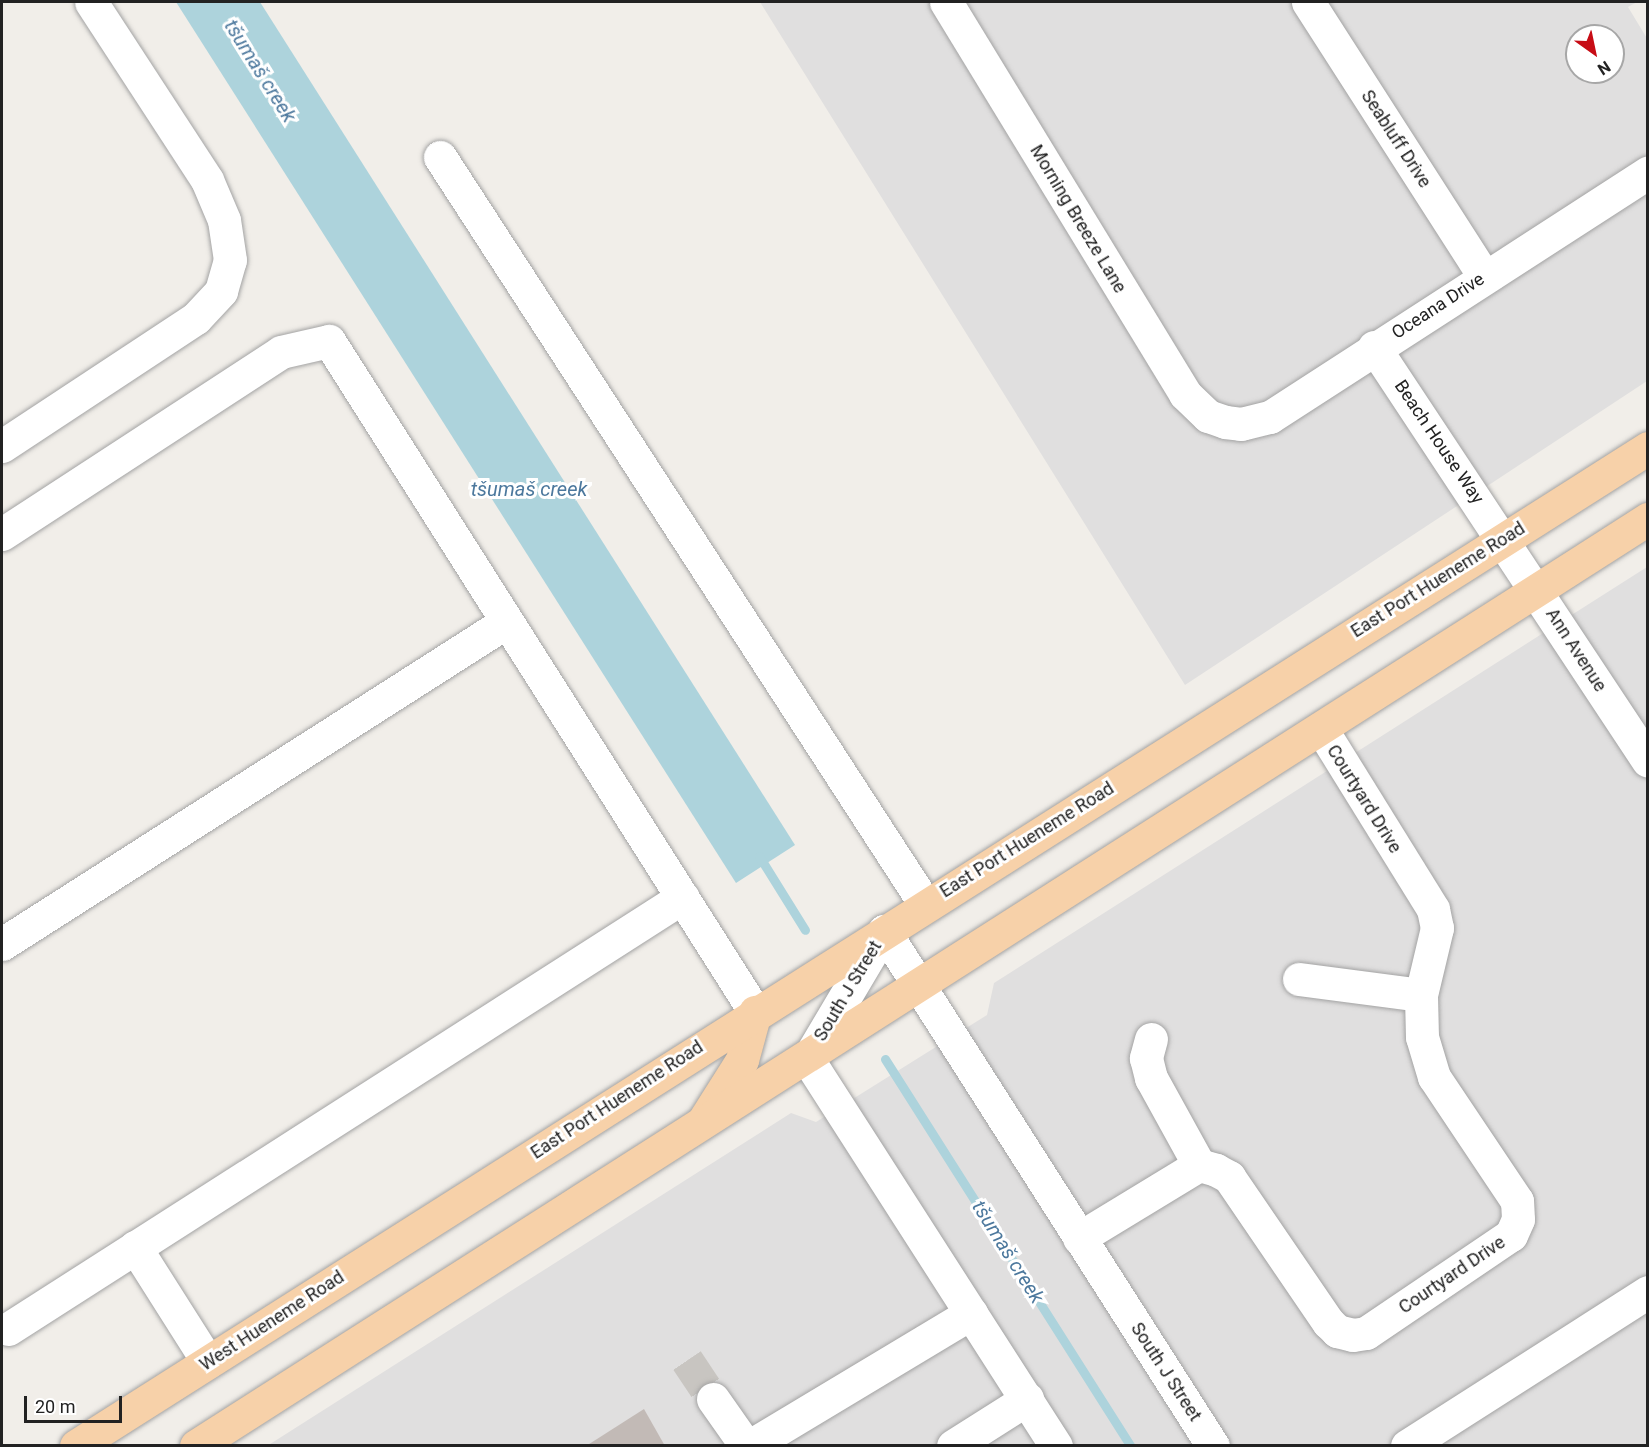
<!DOCTYPE html>
<html>
<head>
<meta charset="utf-8">
<style>
	body { margin:0 }
	#map { position:relative; width:1649px; height:1447px; overflow:hidden; background:#f1eee9; font-family:Roboto,sans-serif }
	div>[style] { position:absolute }
	.residential>* { inset:0; background:#e0dfdf }
	.water>* { inset:0; background:#add3dc }
	.stream>* { height:9px; margin:-4.5px; padding:0 4.5px; transform-origin:4.5px; border-radius:4.5px; background:#add3dc }
	.building>* { inset:0; background:#c2bab6 }
	.minor-tunnel>* { height:33px; margin-top:-16.5px; transform-origin:0; background:repeating-linear-gradient(90deg,#c8c5c1 0 33px,transparent 0 49px) }
	.roads { filter:drop-shadow(0 0 2px #a3a3a3) drop-shadow(0 0 2px #a3a3a3) }
	.minor>* { height:33px; margin:-16.5px; padding:0 16.5px; transform-origin:16.5px; border-radius:16.5px; background:#fff }
	.major>* { height:33px; margin:-16.5px; padding:0 16.5px; transform-origin:16.5px; border-radius:16.5px; background:#f7d1a9 }
	span { translate:-50% -50%; white-space:nowrap; text-align:center; line-height:1.15; -webkit-text-stroke:6px #fff; paint-order:stroke }
	.street-label { font-size:18px; color:#222 }
	.water-label { font-size:20px; color:#4c789d; font-style:italic }
	.frame { position:absolute; inset:0; border:3px solid #222; pointer-events:none }
	.north { position:absolute; left:1565px; top:24px; width:60px; height:60px; box-sizing:border-box; background:#fff; border:2px solid #a7a7a7; border-radius:50%; rotate:147deg; font-size:16px; font-weight:700; line-height:24px; text-align:center; color:#222 }
	.north::after { content:''; display:block; margin:auto; width:21px; height:27px; background:#c70c15; clip-path:polygon(50% 0,100% 100%,50% 72%,0 100%) }
	.scale { position:absolute; left:24px; top:1396px; width:98px; height:27px; box-sizing:border-box; border:3px solid #222; border-top:0; padding-left:8px; font-size:18px; line-height:21px; white-space:nowrap; color:#222; -webkit-text-stroke:4px #fff; paint-order:stroke }
</style>
</head>
<body>
<div id="map">
	<div class="residential">
		<div style="clip-path:polygon(evenodd,760px 2px,1637px 2px,1628px 7px,1648px 40px,1647px 381px,1185px 685px,760px 2px,1577px 36px,1613px 36px,1613px 72px,1577px 72px,1577px 36px)"></div>
		<div style="clip-path:polygon(1647px 567px,1647px 1445px,267px 1446px,791px 1113px,816px 1122px,987px 1015px,994px 983px)"></div>
	</div>
	<div class="water">
		<div style="clip-path:polygon(176px 2px,260px 2px,795px 845px,736px 883px)"></div>
	</div>
	<div class="stream">
		<div style="left:759px;top:856px;width:87px;rotate:58.1deg"></div>
		<div style="left:885px;top:1059px;width:459px;rotate:57.6deg"></div>
	</div>
	<div class="building">
		<div style="clip-path:polygon(644px 1409px,665px 1446px,586px 1446px)"></div>
	</div>
	<div class="minor-tunnel">
		<div style="left:687px;top:1360px;width:47px;rotate:56.3deg"></div>
	</div>
	<div class="roads">
		<div class="minor">
			<div style="left:946px;top:2px;width:459px;rotate:58.6deg"></div>
			<div style="left:1185px;top:394px;width:32px;rotate:44deg"></div>
			<div style="left:1208px;top:416px;width:18px;rotate:19deg"></div>
			<div style="left:1225px;top:422px;width:16px;rotate:7deg"></div>
			<div style="left:1241px;top:424px;width:30px;rotate:-14deg"></div>
			<div style="left:1270px;top:417px;width:450px;rotate:-32.9deg"></div>
			<div style="left:1308px;top:2px;width:326px;rotate:57.3deg"></div>
			<div style="left:440px;top:157px;width:891px;rotate:57.01deg"></div>
			<div style="left:1374px;top:347px;width:496px;rotate:56.5deg"></div>
			<div style="left:2px;top:446px;width:232px;rotate:-33.4deg"></div>
			<div style="left:196px;top:318px;width:37px;rotate:-47deg"></div>
			<div style="left:221px;top:291px;width:32px;rotate:-74deg"></div>
			<div style="left:230px;top:260px;width:40px;rotate:-98.5deg"></div>
			<div style="left:224px;top:220px;width:43px;rotate:-113deg"></div>
			<div style="left:207px;top:180px;width:212px;rotate:-123.1deg"></div>
			<div style="left:2px;top:534px;width:333px;rotate:-33.1deg"></div>
			<div style="left:281px;top:352px;width:49px;rotate:-12.9deg"></div>
			<div style="left:329px;top:341px;width:795px;rotate:57.59deg"></div>
			<div style="left:2px;top:944px;width:598px;rotate:-32.57deg"></div>
			<div style="left:1299px;top:979px;width:123px;rotate:7.5deg"></div>
			<div style="left:1151px;top:1039px;width:20px;rotate:105deg"></div>
			<div style="left:1146px;top:1058px;width:21px;rotate:76deg"></div>
			<div style="left:1151px;top:1078px;width:99px;rotate:61.1deg"></div>
			<div style="left:1079px;top:1238px;width:140px;rotate:-31.3deg"></div>
			<div style="left:1199px;top:1165px;width:18px;rotate:16deg"></div>
			<div style="left:1216px;top:1170px;width:15px;rotate:28deg"></div>
			<div style="left:1229px;top:1177px;width:176px;rotate:55.7deg"></div>
			<div style="left:1328px;top:1322px;width:13px;rotate:45deg"></div>
			<div style="left:1337px;top:1331px;width:16px;rotate:14deg"></div>
			<div style="left:1353px;top:1335px;width:13px;rotate:-9deg"></div>
			<div style="left:1366px;top:1333px;width:175px;rotate:-34.1deg"></div>
			<div style="left:1511px;top:1235px;width:17px;rotate:-66deg"></div>
			<div style="left:1518px;top:1219px;width:18px;rotate:-93deg"></div>
			<div style="left:1517px;top:1201px;width:149px;rotate:-123.8deg"></div>
			<div style="left:1434px;top:1077px;width:42px;rotate:-106.7deg"></div>
			<div style="left:1422px;top:1037px;width:42px;rotate:-91.4deg"></div>
			<div style="left:1421px;top:995px;width:69px;rotate:-76.6deg"></div>
			<div style="left:1437px;top:928px;width:19px;rotate:-102deg"></div>
			<div style="left:1433px;top:909px;width:211px;rotate:-121.8deg"></div>
			<div style="left:135px;top:1247px;width:136px;rotate:57.6deg"></div>
			<div style="left:8px;top:1329px;width:801px;rotate:-32.62deg"></div>
			<div style="left:713px;top:1399px;width:57px;rotate:54.9deg"></div>
			<div style="left:750px;top:1446px;width:258px;rotate:-31deg"></div>
			<div style="left:953px;top:1446px;width:88px;rotate:-32.4deg"></div>
			<div style="left:1056px;top:1446px;width:460px;rotate:-122.7deg"></div>
			<div style="left:808px;top:1059px;width:149px;rotate:-59.3deg"></div>
			<div style="left:884px;top:931px;width:611px;rotate:57.43deg"></div>
			<div style="left:1407px;top:1446px;width:286px;rotate:-32.6deg"></div>
		</div>
		<div class="major">
			<div style="left:704px;top:1120px;width:71px;rotate:-57.7deg"></div>
			<div style="left:742px;top:1060px;width:50px;rotate:-74.8deg"></div>
			<div style="left:76px;top:1446px;width:1862px;rotate:-32.41deg"></div>
			<div style="left:196px;top:1446px;width:1723px;rotate:-32.56deg"></div>
		</div>
	</div>
	<div class="street-label">
		<span style="left:1396px;top:139px;rotate:57deg">Seabluff Drive</span>
		<span style="left:1078px;top:219px;rotate:59deg">Morning Breeze Lane</span>
		<span style="left:1438px;top:306px;rotate:-33deg">Oceana Drive</span>
		<span style="left:1439px;top:442px;rotate:56deg">Beach House Way</span>
		<span style="left:1438px;top:580px;rotate:-32deg">East Port Hueneme Road</span>
		<span style="left:1576px;top:650px;rotate:57deg">Ann Avenue</span>
		<span style="left:1364px;top:799px;rotate:58deg">Courtyard Drive</span>
		<span style="left:1027px;top:840px;rotate:-32deg">East Port Hueneme Road</span>
		<span style="left:848px;top:991px;rotate:-59deg">South J Street</span>
		<span style="left:617px;top:1100px;rotate:-33deg">East Port Hueneme Road</span>
		<span style="left:1452px;top:1275px;rotate:-34deg">Courtyard Drive</span>
		<span style="left:272px;top:1321px;rotate:-33deg">West Hueneme Road</span>
		<span style="left:1166px;top:1372px;rotate:57deg">South J Street</span>
	</div>
	<div class="water-label">
		<span style="left:260px;top:71px;rotate:58deg">tšumaš creek</span>
		<span style="left:529px;top:489px">tšumaš creek</span>
		<span style="left:1008px;top:1252px;rotate:58deg">tšumaš creek</span>
	</div>
	<div class="frame"></div>
	<div class="north">N</div>
	<div class="scale">20 m</div>
</div>
</body>
</html>
